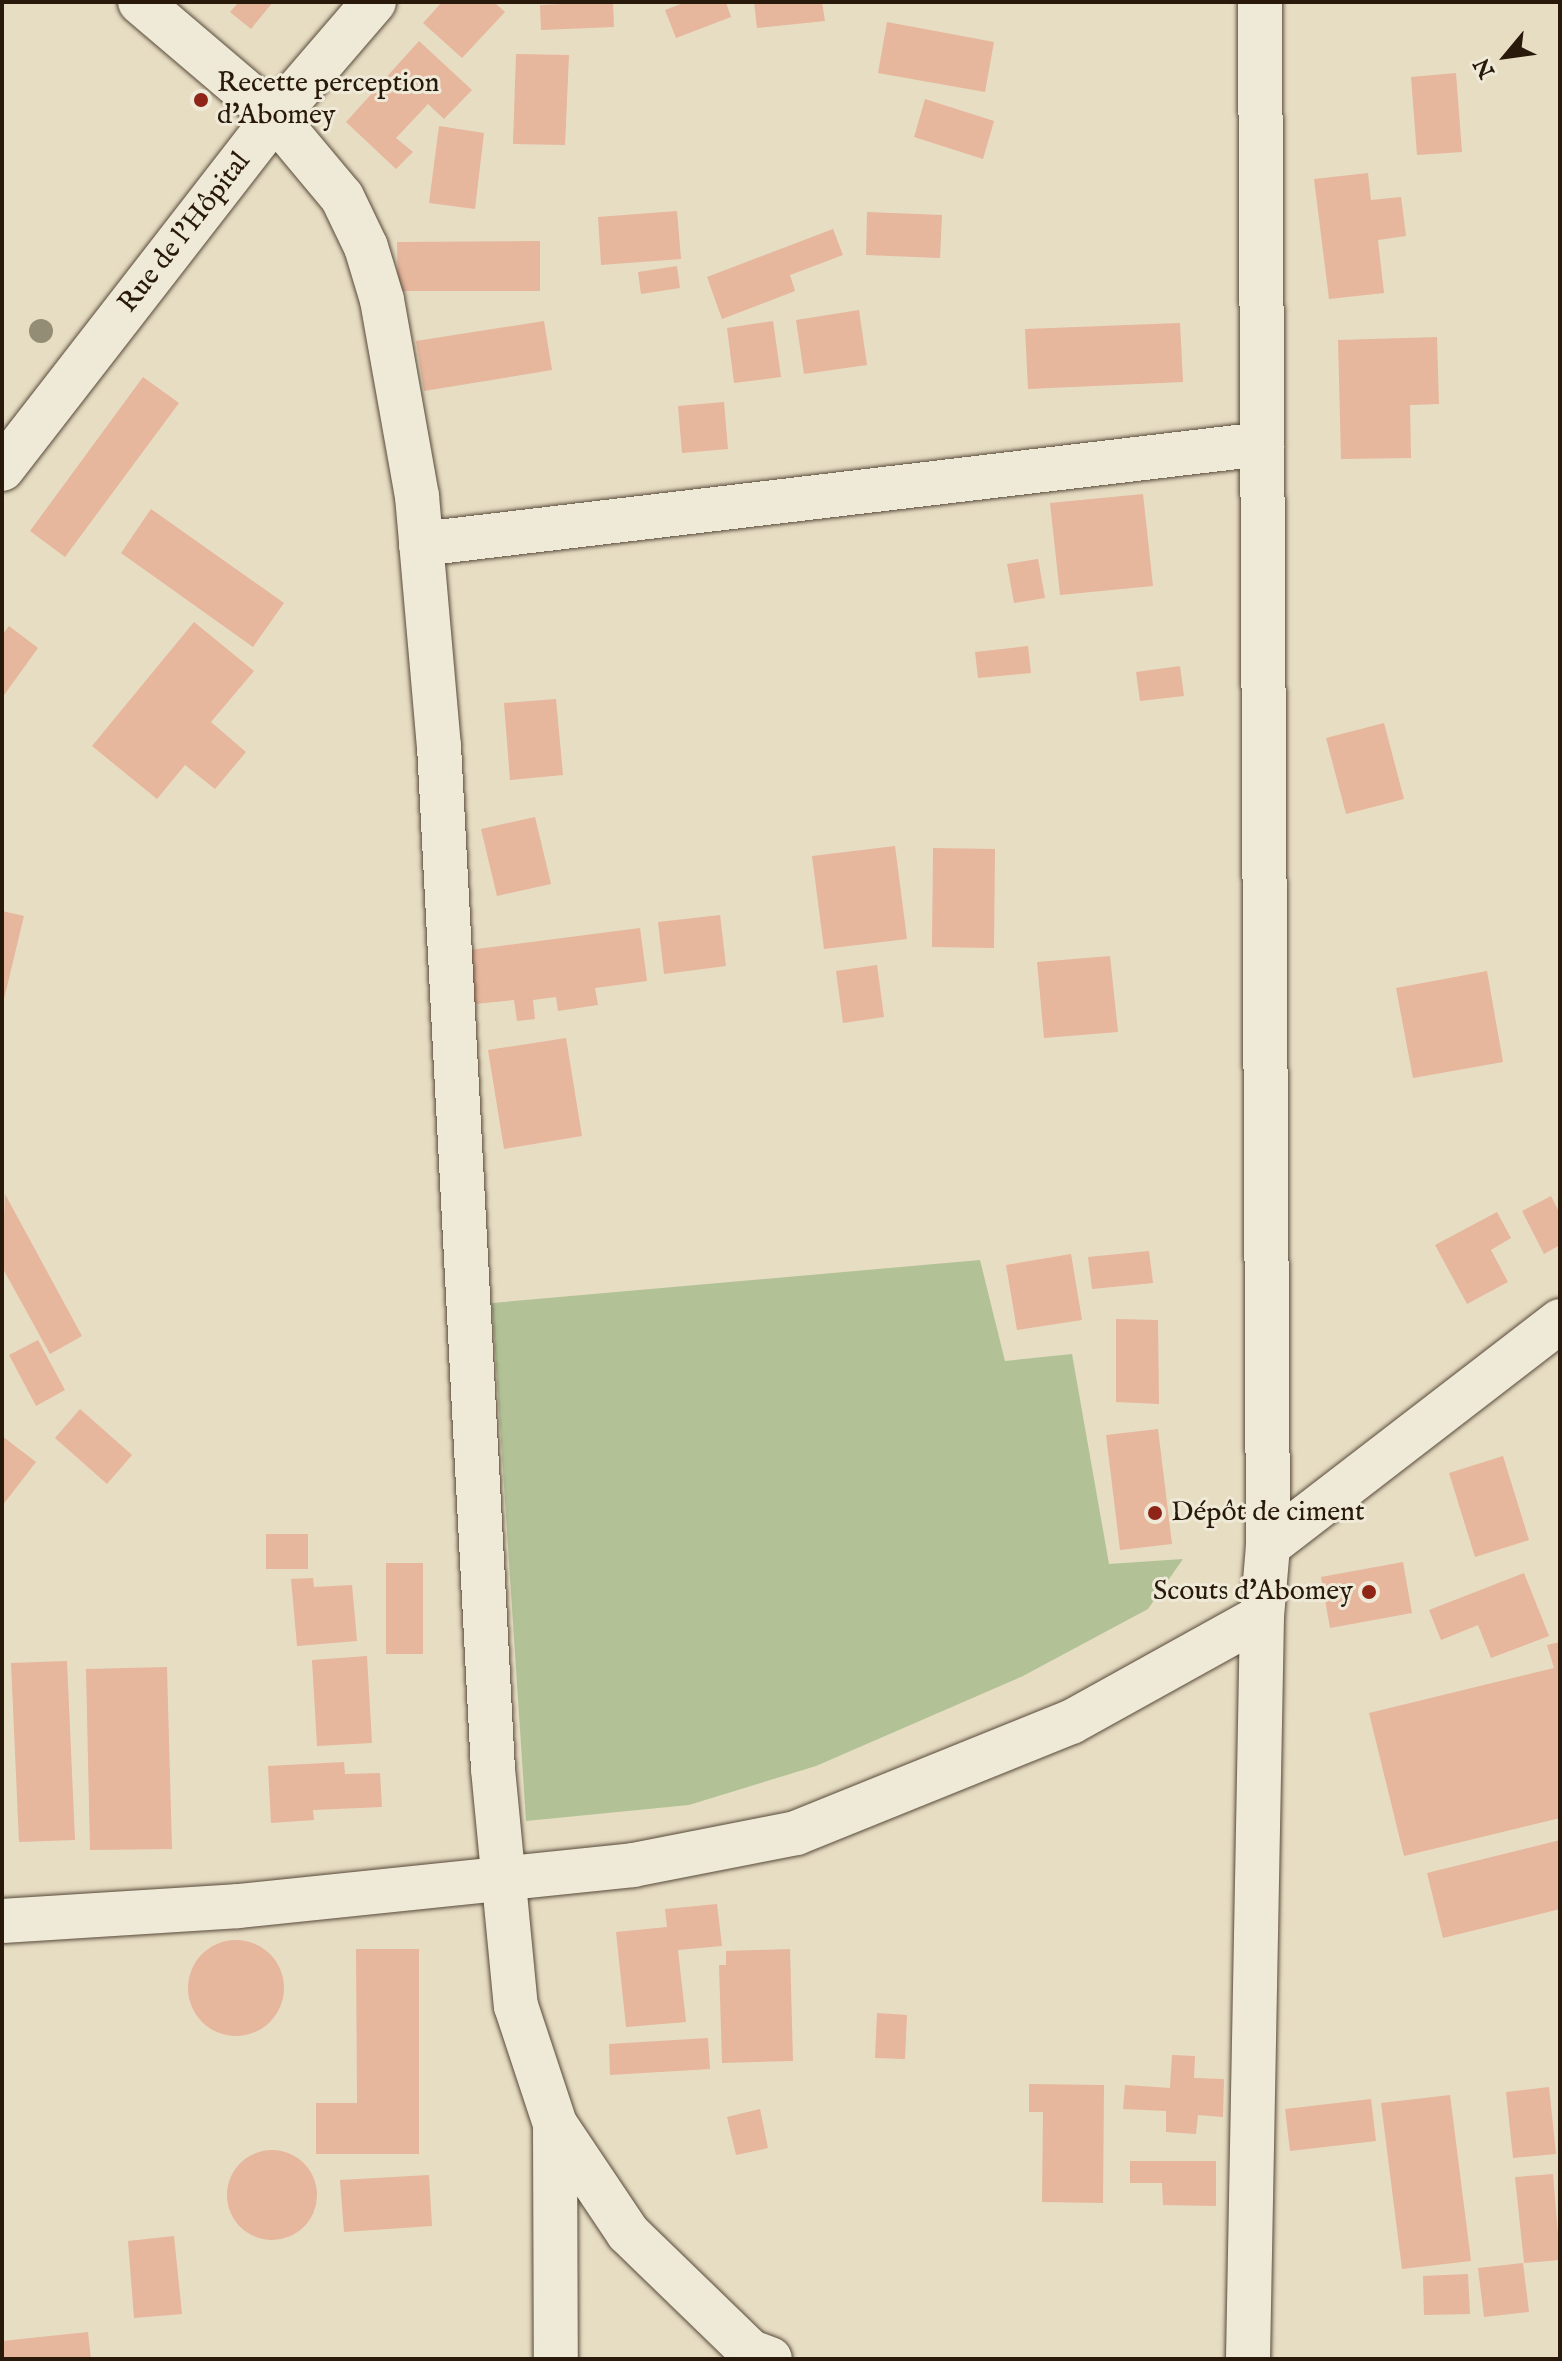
<!DOCTYPE html>
<html>
<head>
<meta charset="utf-8">
<style>
	body { margin:0 }
	#map { position:relative; width:1562px; height:2361px; overflow:hidden; background:#e7ddc3; font-family:"IM FELL English",serif }
	div>[style] { position:absolute }
	.green>* { inset:0; background:#b2c296 }
	.building>* { inset:0; background:#e6b69d }
	.round { border-radius:50% }
	.roads { filter:drop-shadow(0 0 2px #584a39) drop-shadow(0 0 2px #584a39) }
	.minor>* { height:44px; margin:-22px; padding:0 22px; transform-origin:22px; border-radius:22px; background:#efe9d8 }
	.tertiary>* { height:44px; margin:-22px; padding:0 22px; transform-origin:22px; border-radius:22px; background:#efe9d8 }
	.trees>* { width:24px; height:24px; margin:-12px; border-radius:50%; background:#948d75 }
	.dots>* { width:22px; height:22px; translate:-50% -50%; box-sizing:border-box; border:4px solid #efe9d8; border-radius:50% }
	span { translate:-50% -50%; white-space:nowrap; text-align:center; line-height:1.15; -webkit-text-stroke:6px #efe9d8; paint-order:stroke }
	.poi-label { font-size:28px; color:#28190b }
	.left { translate:0 -50%; text-align:left }
	.right { translate:-100% -50%; text-align:right }
	.street-label { font-size:28px; color:#28190b }
	.frame { position:absolute; inset:0; border:4px solid #28190b; pointer-events:none }
	.north { position:absolute; left:1466px; top:16px; width:80px; height:80px; -webkit-text-stroke:6px #efe9d8; paint-order:stroke; rotate:241deg; font-size:22px; font-weight:700; line-height:32px; text-align:center; color:#28190b }
	.north::after { content:''; display:block; margin:auto; width:28px; height:36px; background:#28190b; clip-path:polygon(50% 0,100% 100%,50% 72%,0 100%) }
</style>
</head>
<body>
<div id="map">
	<div class="green">
		<div style="clip-path:polygon(980px 1260px,1005px 1361px,1072px 1354px,1109px 1564px,1183px 1559px,1148px 1609px,1023px 1676px,816px 1766px,689px 1805px,526px 1821px,492px 1303px)"></div>
	</div>
	<div class="building">
		<div style="clip-path:polygon(239px 2px,273px 2px,251px 29px,230px 12px)"></div>
		<div style="clip-path:polygon(442px 2px,494px 2px,505px 12px,462px 58px,423px 23px)"></div>
		<div style="clip-path:polygon(613px 2px,614px 27px,541px 30px,540px 5px)"></div>
		<div style="clip-path:polygon(686px 2px,726px 2px,731px 17px,676px 38px,665px 10px)"></div>
		<div style="clip-path:polygon(754px 2px,822px 2px,825px 21px,757px 28px)"></div>
		<div style="clip-path:polygon(887px 22px,994px 42px,985px 92px,878px 73px)"></div>
		<div style="clip-path:polygon(419px 41px,472px 90px,444px 119px,428px 104px,396px 138px,413px 152px,396px 169px,346px 122px)"></div>
		<div style="clip-path:polygon(516px 54px,569px 55px,565px 145px,513px 144px)"></div>
		<div style="clip-path:polygon(1456px 73px,1462px 152px,1417px 155px,1411px 77px)"></div>
		<div style="clip-path:polygon(925px 99px,994px 121px,983px 159px,914px 137px)"></div>
		<div style="clip-path:polygon(439px 126px,484px 133px,475px 209px,429px 203px)"></div>
		<div style="clip-path:polygon(1368px 173px,1371px 200px,1401px 197px,1406px 236px,1378px 240px,1384px 293px,1329px 299px,1314px 179px)"></div>
		<div style="clip-path:polygon(677px 211px,681px 259px,601px 265px,598px 217px)"></div>
		<div style="clip-path:polygon(867px 212px,942px 215px,940px 258px,866px 255px)"></div>
		<div style="clip-path:polygon(833px 229px,843px 255px,790px 275px,795px 291px,722px 319px,707px 277px)"></div>
		<div style="clip-path:polygon(540px 241px,540px 291px,398px 291px,397px 242px)"></div>
		<div style="clip-path:polygon(677px 266px,680px 288px,641px 294px,638px 272px)"></div>
		<div style="clip-path:polygon(859px 310px,867px 365px,804px 374px,796px 320px)"></div>
		<div style="clip-path:polygon(544px 321px,552px 370px,424px 391px,416px 341px)"></div>
		<div style="clip-path:polygon(773px 321px,781px 377px,734px 383px,727px 328px)"></div>
		<div style="clip-path:polygon(1180px 323px,1183px 382px,1028px 389px,1025px 329px)"></div>
		<div style="clip-path:polygon(1437px 337px,1439px 404px,1410px 405px,1411px 458px,1341px 459px,1338px 340px)"></div>
		<div style="clip-path:polygon(143px 377px,179px 403px,65px 557px,30px 531px)"></div>
		<div style="clip-path:polygon(724px 402px,728px 449px,682px 453px,678px 406px)"></div>
		<div style="clip-path:polygon(1143px 494px,1153px 586px,1060px 595px,1050px 503px)"></div>
		<div style="clip-path:polygon(151px 509px,284px 603px,253px 647px,121px 553px)"></div>
		<div style="clip-path:polygon(1038px 559px,1045px 598px,1014px 603px,1007px 564px)"></div>
		<div style="clip-path:polygon(194px 622px,254px 671px,211px 722px,246px 752px,215px 789px,185px 765px,157px 799px,92px 746px)"></div>
		<div style="clip-path:polygon(9px 626px,38px 648px,2px 698px,2px 635px)"></div>
		<div style="clip-path:polygon(1028px 646px,1031px 673px,978px 678px,975px 652px)"></div>
		<div style="clip-path:polygon(1180px 666px,1184px 696px,1140px 701px,1136px 672px)"></div>
		<div style="clip-path:polygon(556px 699px,563px 775px,510px 780px,504px 703px)"></div>
		<div style="clip-path:polygon(1384px 723px,1404px 799px,1346px 814px,1326px 738px)"></div>
		<div style="clip-path:polygon(535px 817px,551px 884px,497px 896px,481px 829px)"></div>
		<div style="clip-path:polygon(895px 846px,907px 939px,824px 949px,812px 856px)"></div>
		<div style="clip-path:polygon(933px 848px,995px 849px,994px 948px,932px 947px)"></div>
		<div style="clip-path:polygon(2px 911px,24px 916px,3px 1003px,2px 1003px)"></div>
		<div style="clip-path:polygon(720px 915px,726px 966px,664px 974px,658px 922px)"></div>
		<div style="clip-path:polygon(640px 928px,647px 981px,595px 988px,598px 1005px,558px 1011px,556px 997px,533px 1000px,535px 1019px,517px 1021px,514px 1000px,475px 1004px,469px 950px)"></div>
		<div style="clip-path:polygon(1110px 956px,1118px 1032px,1044px 1038px,1037px 962px)"></div>
		<div style="clip-path:polygon(877px 965px,884px 1017px,843px 1023px,836px 971px)"></div>
		<div style="clip-path:polygon(1487px 971px,1503px 1062px,1413px 1078px,1396px 988px)"></div>
		<div style="clip-path:polygon(566px 1038px,582px 1136px,504px 1149px,488px 1050px)"></div>
		<div style="clip-path:polygon(5px 1194px,82px 1336px,50px 1354px,2px 1267px)"></div>
		<div style="clip-path:polygon(1551px 1196px,1560px 1214px,1560px 1245px,1544px 1254px,1522px 1211px)"></div>
		<div style="clip-path:polygon(1497px 1212px,1511px 1238px,1491px 1250px,1508px 1282px,1467px 1304px,1435px 1245px)"></div>
		<div style="clip-path:polygon(1149px 1251px,1153px 1283px,1092px 1289px,1088px 1257px)"></div>
		<div style="clip-path:polygon(1071px 1254px,1082px 1320px,1017px 1330px,1006px 1265px)"></div>
		<div style="clip-path:polygon(1116px 1319px,1158px 1320px,1159px 1404px,1116px 1402px)"></div>
		<div style="clip-path:polygon(38px 1340px,65px 1390px,36px 1406px,9px 1355px)"></div>
		<div style="clip-path:polygon(80px 1409px,132px 1455px,107px 1484px,55px 1438px)"></div>
		<div style="clip-path:polygon(1158px 1429px,1172px 1544px,1120px 1550px,1106px 1435px)"></div>
		<div style="clip-path:polygon(2px 1436px,36px 1462px,2px 1506px)"></div>
		<div style="clip-path:polygon(1503px 1456px,1529px 1540px,1475px 1557px,1449px 1473px)"></div>
		<div style="clip-path:polygon(266px 1534px,308px 1534px,308px 1569px,266px 1569px)"></div>
		<div style="clip-path:polygon(1403px 1562px,1412px 1613px,1330px 1628px,1321px 1577px)"></div>
		<div style="clip-path:polygon(386px 1563px,423px 1563px,423px 1654px,386px 1654px)"></div>
		<div style="clip-path:polygon(1524px 1573px,1549px 1636px,1491px 1658px,1478px 1625px,1441px 1640px,1429px 1610px)"></div>
		<div style="clip-path:polygon(313px 1578px,314px 1587px,352px 1585px,357px 1641px,297px 1646px,291px 1579px)"></div>
		<div style="clip-path:polygon(1560px 1642px,1560px 1818px,1404px 1856px,1369px 1713px,1554px 1668px,1547px 1645px)"></div>
		<div style="clip-path:polygon(367px 1656px,372px 1743px,317px 1746px,312px 1660px)"></div>
		<div style="clip-path:polygon(67px 1661px,75px 1840px,19px 1842px,11px 1663px)"></div>
		<div style="clip-path:polygon(167px 1667px,172px 1849px,90px 1850px,86px 1669px)"></div>
		<div style="clip-path:polygon(344px 1762px,345px 1774px,380px 1773px,382px 1807px,313px 1810px,314px 1820px,271px 1823px,268px 1766px)"></div>
		<div style="clip-path:polygon(1560px 1840px,1560px 1909px,1443px 1938px,1427px 1873px)"></div>
		<div style="clip-path:polygon(717px 1904px,722px 1946px,678px 1950px,686px 2022px,626px 2027px,616px 1932px,667px 1927px,665px 1909px)"></div>
		<div class="round" style="left:188px;top:1940px;width:96px;height:96px"></div>
		<div style="clip-path:polygon(356px 1949px,419px 1949px,419px 2154px,316px 2154px,316px 2103px,357px 2103px)"></div>
		<div style="clip-path:polygon(790px 1949px,793px 2061px,722px 2063px,719px 1965px,726px 1965px,726px 1951px)"></div>
		<div style="clip-path:polygon(877px 2013px,907px 2015px,905px 2059px,875px 2058px)"></div>
		<div style="clip-path:polygon(708px 2038px,710px 2069px,610px 2075px,609px 2044px)"></div>
		<div style="clip-path:polygon(1172px 2055px,1195px 2056px,1194px 2078px,1224px 2079px,1223px 2117px,1198px 2115px,1196px 2134px,1166px 2132px,1166px 2111px,1123px 2109px,1125px 2085px,1170px 2088px)"></div>
		<div style="clip-path:polygon(1029px 2084px,1104px 2085px,1103px 2203px,1042px 2202px,1043px 2112px,1029px 2112px)"></div>
		<div style="clip-path:polygon(1549px 2087px,1556px 2154px,1513px 2158px,1506px 2092px)"></div>
		<div style="clip-path:polygon(1450px 2095px,1471px 2261px,1402px 2269px,1381px 2103px)"></div>
		<div style="clip-path:polygon(1371px 2099px,1376px 2141px,1290px 2151px,1285px 2109px)"></div>
		<div style="clip-path:polygon(760px 2109px,768px 2148px,736px 2155px,727px 2117px)"></div>
		<div class="round" style="left:227px;top:2150px;width:90px;height:90px"></div>
		<div style="clip-path:polygon(1130px 2161px,1216px 2161px,1216px 2206px,1163px 2205px,1162px 2183px,1130px 2183px)"></div>
		<div style="clip-path:polygon(1553px 2174px,1560px 2260px,1524px 2263px,1515px 2177px)"></div>
		<div style="clip-path:polygon(429px 2175px,432px 2226px,344px 2232px,340px 2180px)"></div>
		<div style="clip-path:polygon(174px 2236px,182px 2314px,134px 2318px,128px 2241px)"></div>
		<div style="clip-path:polygon(1523px 2263px,1529px 2312px,1484px 2317px,1478px 2268px)"></div>
		<div style="clip-path:polygon(1468px 2274px,1470px 2314px,1424px 2315px,1423px 2276px)"></div>
		<div style="clip-path:polygon(88px 2332px,91px 2359px,2px 2359px,2px 2341px)"></div>
	</div>
	<div class="roads">
		<div class="minor">
			<div style="left:140px;top:2px;width:177px;rotate:40.4deg"></div>
			<div style="left:275px;top:117px;width:104px;rotate:50.1deg"></div>
			<div style="left:342px;top:197px;width:55px;rotate:64.4deg"></div>
			<div style="left:366px;top:247px;width:55px;rotate:73.2deg"></div>
			<div style="left:382px;top:300px;width:199px;rotate:79.9deg"></div>
			<div style="left:417px;top:496px;width:251px;rotate:85deg"></div>
			<div style="left:439px;top:746px;width:1024px;rotate:86.98deg"></div>
			<div style="left:493px;top:1769px;width:238px;rotate:84.5deg"></div>
			<div style="left:516px;top:2006px;width:124px;rotate:71.7deg"></div>
			<div style="left:555px;top:2124px;width:131px;rotate:56.2deg"></div>
			<div style="left:628px;top:2233px;width:171px;rotate:44.1deg"></div>
			<div style="left:751px;top:2352px;width:20px;rotate:20deg"></div>
			<div style="left:421px;top:544px;width:847px;rotate:-6.78deg"></div>
			<div style="left:1268px;top:1546px;width:369px;rotate:-37.6deg"></div>
			<div style="left:2px;top:1921px;width:236px;rotate:-3.6deg"></div>
			<div style="left:238px;top:1906px;width:397px;rotate:-5.9deg"></div>
			<div style="left:633px;top:1865px;width:166px;rotate:-11.1deg"></div>
			<div style="left:796px;top:1833px;width:297px;rotate:-22deg"></div>
			<div style="left:1071px;top:1722px;width:218px;rotate:-29deg"></div>
			<div style="left:555px;top:2124px;width:235px;rotate:89.8deg"></div>
			<div style="left:1248px;top:2359px;width:743px;rotate:-88.92deg"></div>
			<div style="left:1262px;top:1616px;width:70px;rotate:-85.1deg"></div>
			<div style="left:1268px;top:1546px;width:1544px;rotate:-90.3deg"></div>
		</div>
		<div class="tertiary">
			<div style="left:2px;top:469px;width:445px;rotate:-52.2deg"></div>
			<div style="left:275px;top:117px;width:152px;rotate:-49.3deg"></div>
		</div>
	</div>
	<div class="trees">
		<div style="left:41px;top:331px"></div>
	</div>
	<div class="dots">
		<div style="left:201px;top:100px;background:#8f2418"></div>
		<div style="left:1155px;top:1513px;background:#8f2418"></div>
		<div style="left:1369px;top:1592px;background:#8f2418"></div>
	</div>
	<div class="poi-label">
		<span class="left" style="left:217px;top:100px">Recette perception<br>d'Abomey</span>
		<span class="left" style="left:1171px;top:1513px">Dépôt de ciment</span>
		<span class="right" style="left:1353px;top:1592px">Scouts d'Abomey</span>
	</div>
	<div class="street-label">
		<span style="left:185px;top:233px;rotate:-52deg">Rue de l'Hôpital</span>
	</div>
	<div class="frame"></div>
	<div class="north">N</div>
</div>
</body>
</html>
